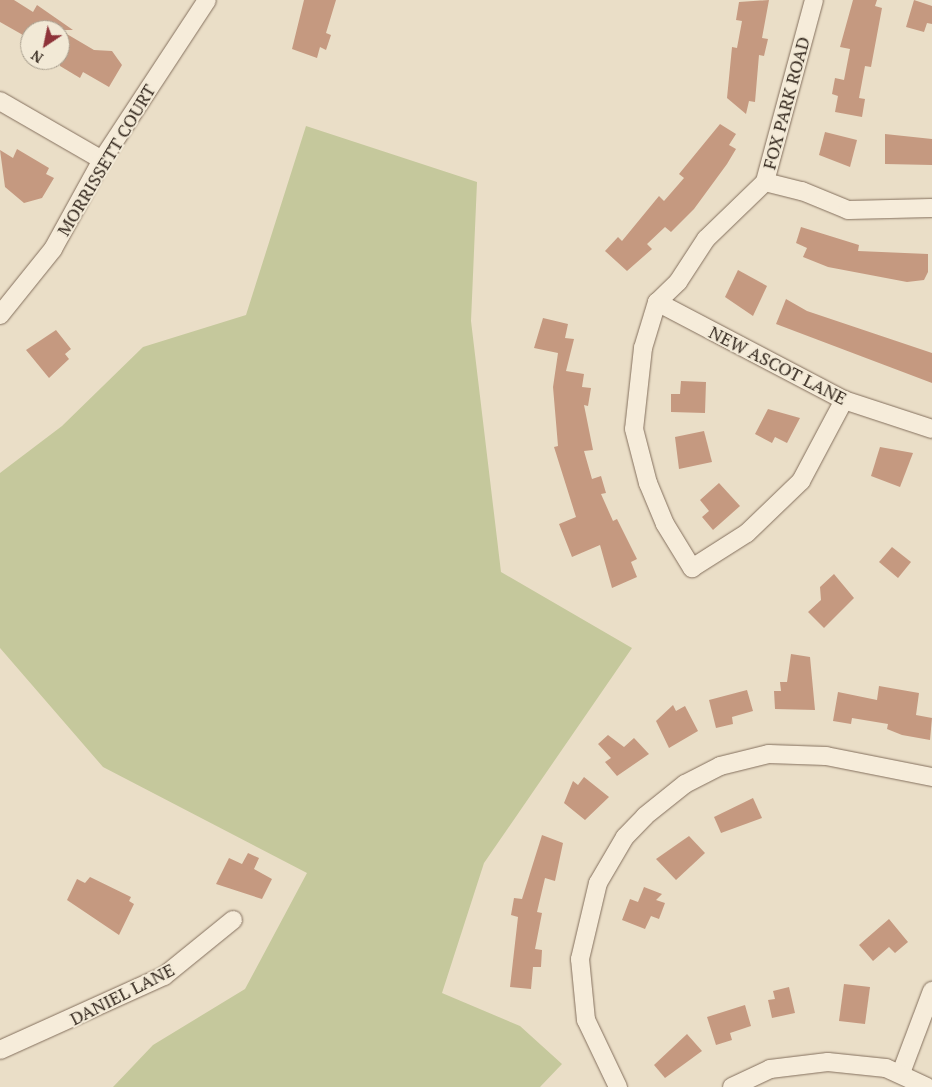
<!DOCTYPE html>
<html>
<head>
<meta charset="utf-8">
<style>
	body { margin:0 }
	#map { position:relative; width:932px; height:1087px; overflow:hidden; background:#eadec7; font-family:"PT Serif",serif }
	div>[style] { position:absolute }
	.green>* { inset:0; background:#c5c89c }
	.building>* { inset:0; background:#c59980 }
	.roads { filter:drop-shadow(0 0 1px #84705e) drop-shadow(0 0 1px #84705e) }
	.street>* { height:18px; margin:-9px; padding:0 9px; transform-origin:9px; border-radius:9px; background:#f6ecda }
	span { translate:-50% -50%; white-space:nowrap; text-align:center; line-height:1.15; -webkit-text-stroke:4px #f2e9d6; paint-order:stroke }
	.street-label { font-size:18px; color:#362a20 }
	.north { position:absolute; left:20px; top:20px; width:50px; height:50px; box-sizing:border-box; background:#f2e9d6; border:1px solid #a79d8d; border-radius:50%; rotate:214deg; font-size:14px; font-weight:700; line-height:20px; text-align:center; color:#362a20 }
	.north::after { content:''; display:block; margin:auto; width:18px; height:22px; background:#8e3339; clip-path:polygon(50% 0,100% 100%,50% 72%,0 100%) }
</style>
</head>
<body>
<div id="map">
	<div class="green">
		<div style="clip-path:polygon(306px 126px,477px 182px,471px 321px,501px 572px,632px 648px,484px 863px,442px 993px,520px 1026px,562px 1064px,540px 1087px,113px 1087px,153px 1045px,245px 989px,307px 873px,103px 767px,0 648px,0 473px,62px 426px,143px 347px,246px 315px)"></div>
	</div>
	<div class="building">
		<div style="clip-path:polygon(0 0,14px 0,33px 12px,37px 5px,73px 30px,30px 30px,30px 39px,0 22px)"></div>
		<div style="clip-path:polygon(304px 0,336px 0,326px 33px,331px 35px,326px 50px,320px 47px,317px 58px,292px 49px)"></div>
		<div style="clip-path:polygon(769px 0,762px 38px,768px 39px,764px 56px,759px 55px,755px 102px,749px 101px,746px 114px,727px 98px,732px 47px,737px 48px,742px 21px,736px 20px,739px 2px)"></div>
		<div style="clip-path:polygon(853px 0,877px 0,875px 6px,882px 8px,871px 67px,865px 66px,859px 98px,865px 99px,862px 117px,835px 112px,838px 96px,832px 94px,835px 78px,844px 80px,850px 49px,840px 47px)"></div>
		<div style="clip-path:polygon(914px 0,932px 6px,932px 24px,927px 23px,924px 32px,906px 27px)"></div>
		<div style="clip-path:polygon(60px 30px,94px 50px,112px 51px,122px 65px,109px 87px,83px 72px,80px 78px,60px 66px)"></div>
		<div style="clip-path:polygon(720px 124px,736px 134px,729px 145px,736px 149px,727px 164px,694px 209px,671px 232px,665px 227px,647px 244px,652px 249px,627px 271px,605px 251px,618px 237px,622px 241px,659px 196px,664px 201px,684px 178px,679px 174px)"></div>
		<div style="clip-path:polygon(825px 132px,857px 140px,850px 167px,819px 155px)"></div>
		<div style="clip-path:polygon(885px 134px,932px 139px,932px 165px,885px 164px)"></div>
		<div style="clip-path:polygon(17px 149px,49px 168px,46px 174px,54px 178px,42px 198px,24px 203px,5px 187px,0 150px,13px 158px)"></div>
		<div style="clip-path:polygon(801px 227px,859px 245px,858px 251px,928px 254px,928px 272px,924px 280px,907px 282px,828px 267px,803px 257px,807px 248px,796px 243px)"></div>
		<div style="clip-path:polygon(738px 270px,767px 286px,753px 316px,725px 297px)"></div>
		<div style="clip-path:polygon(786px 299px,807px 311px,932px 353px,932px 383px,776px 324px)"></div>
		<div style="clip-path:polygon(543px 318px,568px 324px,565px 338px,574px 339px,566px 371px,584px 374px,582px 387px,591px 388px,588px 406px,584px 405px,593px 450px,584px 451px,592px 479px,601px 476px,606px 493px,601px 494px,613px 521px,617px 519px,637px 559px,631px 562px,637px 577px,612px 588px,600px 545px,572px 557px,559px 524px,576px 517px,554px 447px,558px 446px,553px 387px,558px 353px,534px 348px)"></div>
		<div style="clip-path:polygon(56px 330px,71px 349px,65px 354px,69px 359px,49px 378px,26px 350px)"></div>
		<div style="clip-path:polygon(681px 381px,706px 382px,705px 413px,671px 412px,671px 394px,680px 394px)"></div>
		<div style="clip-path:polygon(768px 409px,800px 418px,787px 443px,775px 437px,772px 443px,755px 434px)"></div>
		<div style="clip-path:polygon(704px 431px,712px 462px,679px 469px,675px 437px)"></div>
		<div style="clip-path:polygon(880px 447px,913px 453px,900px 487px,871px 476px)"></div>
		<div style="clip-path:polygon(719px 483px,740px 506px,713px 530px,702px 517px,709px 511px,700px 500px)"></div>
		<div style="clip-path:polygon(892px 547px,911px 562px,898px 578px,879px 562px)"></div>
		<div style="clip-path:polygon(834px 574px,854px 598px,824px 628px,808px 612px,821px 600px,820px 587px)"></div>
		<div style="clip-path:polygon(791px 654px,810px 657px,815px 710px,775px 709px,774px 691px,781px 691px,780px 682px,787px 682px)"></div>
		<div style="clip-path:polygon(879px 686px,919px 693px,916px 715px,932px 718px,930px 740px,902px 735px,887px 729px,888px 724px,852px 718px,851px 724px,833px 721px,838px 692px,877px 700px)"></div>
		<div style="clip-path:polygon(747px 690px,753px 711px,732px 717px,733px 724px,716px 728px,709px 700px)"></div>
		<div style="clip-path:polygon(673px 705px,676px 711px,685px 706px,698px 731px,669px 748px,656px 721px)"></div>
		<div style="clip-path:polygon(608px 735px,624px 747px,634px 738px,649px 754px,617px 776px,605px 762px,611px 758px,598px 744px)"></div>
		<div style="clip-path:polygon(584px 777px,609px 797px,585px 820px,564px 803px,573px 781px,578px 785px)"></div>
		<div style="clip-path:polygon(753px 798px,762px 818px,721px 833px,714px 817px)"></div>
		<div style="clip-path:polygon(542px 835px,563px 843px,555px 881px,545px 878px,537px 912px,542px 913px,535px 949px,542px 950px,541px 967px,533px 967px,531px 989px,510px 987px,518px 917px,511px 915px,514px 898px,522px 899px)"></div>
		<div style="clip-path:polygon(689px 836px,705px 853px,676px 880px,656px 859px)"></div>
		<div style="clip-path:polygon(248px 853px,259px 858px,254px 869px,272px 879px,262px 899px,216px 884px,229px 858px,242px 864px)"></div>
		<div style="clip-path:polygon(90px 877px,131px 897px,129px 901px,134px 904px,119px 935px,67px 900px,77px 879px,85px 883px)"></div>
		<div style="clip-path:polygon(644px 887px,662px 894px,656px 900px,665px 903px,659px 919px,651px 916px,645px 929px,622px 920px,630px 899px,638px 902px)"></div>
		<div style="clip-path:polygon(889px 919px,908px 942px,895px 953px,889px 947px,873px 961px,859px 945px)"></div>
		<div style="clip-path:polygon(844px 984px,870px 987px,865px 1024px,839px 1021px)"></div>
		<div style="clip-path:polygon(789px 987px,795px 1013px,772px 1018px,768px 1000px,775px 999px,773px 991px)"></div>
		<div style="clip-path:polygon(745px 1005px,751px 1026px,730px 1033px,732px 1040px,716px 1045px,707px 1017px)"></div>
		<div style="clip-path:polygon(687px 1034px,702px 1051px,665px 1078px,654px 1065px)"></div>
	</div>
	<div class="roads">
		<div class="street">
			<div style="left:814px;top:0;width:188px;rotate:105.1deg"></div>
			<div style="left:765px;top:182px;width:82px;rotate:136deg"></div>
			<div style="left:706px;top:239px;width:51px;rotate:123.1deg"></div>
			<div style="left:678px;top:282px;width:29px;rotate:136deg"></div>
			<div style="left:657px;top:302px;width:48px;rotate:106.9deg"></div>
			<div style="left:643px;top:348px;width:81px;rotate:96.3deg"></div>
			<div style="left:634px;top:429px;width:56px;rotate:75.5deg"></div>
			<div style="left:648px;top:483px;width:44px;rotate:67.5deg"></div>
			<div style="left:665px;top:524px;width:52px;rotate:58.5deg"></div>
			<div style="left:692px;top:568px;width:65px;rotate:-32.5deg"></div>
			<div style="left:747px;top:533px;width:75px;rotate:-43.9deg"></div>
			<div style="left:801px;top:481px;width:92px;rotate:-62deg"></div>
			<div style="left:0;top:101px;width:118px;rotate:30deg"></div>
			<div style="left:765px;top:182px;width:38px;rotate:14deg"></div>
			<div style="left:802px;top:191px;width:50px;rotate:22.4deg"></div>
			<div style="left:848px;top:210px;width:84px;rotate:-1.4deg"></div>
			<div style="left:657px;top:302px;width:211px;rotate:27.7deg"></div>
			<div style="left:844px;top:400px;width:93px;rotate:18.2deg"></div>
			<div style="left:0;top:315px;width:85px;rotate:-51.2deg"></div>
			<div style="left:53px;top:249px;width:102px;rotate:-61.2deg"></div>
			<div style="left:102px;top:160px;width:191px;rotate:-56.7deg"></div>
			<div style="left:0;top:1050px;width:180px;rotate:-24.3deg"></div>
			<div style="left:164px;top:976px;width:89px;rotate:-39.1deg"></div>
			<div style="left:901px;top:1073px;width:88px;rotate:-69.3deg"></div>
			<div style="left:618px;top:1087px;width:74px;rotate:-115.5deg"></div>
			<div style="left:586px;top:1020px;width:61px;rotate:-95.6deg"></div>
			<div style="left:580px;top:959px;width:78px;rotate:-76.7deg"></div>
			<div style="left:598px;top:883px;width:53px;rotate:-59.6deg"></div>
			<div style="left:625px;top:837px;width:29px;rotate:-46deg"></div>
			<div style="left:645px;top:816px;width:51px;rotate:-38.7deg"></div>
			<div style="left:685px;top:784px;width:39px;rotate:-27deg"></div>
			<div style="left:720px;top:766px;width:50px;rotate:-13.8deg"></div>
			<div style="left:769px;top:754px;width:57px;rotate:2deg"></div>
			<div style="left:826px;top:756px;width:108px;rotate:11.2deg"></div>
			<div style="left:732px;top:1087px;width:42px;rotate:-25.3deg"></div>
			<div style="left:770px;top:1069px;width:58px;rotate:-6.9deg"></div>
			<div style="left:828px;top:1062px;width:58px;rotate:5.9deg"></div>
			<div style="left:886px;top:1068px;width:45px;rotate:24.9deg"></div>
		</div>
	</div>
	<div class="street-label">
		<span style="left:786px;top:103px;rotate:-75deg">FOX PARK ROAD</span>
		<span style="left:106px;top:160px;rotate:-59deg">MORRISSETT COURT</span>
		<span style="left:778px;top:365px;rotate:27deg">NEW ASCOT LANE</span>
		<span style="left:122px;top:994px;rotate:-27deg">DANIEL LANE</span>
	</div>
	<div class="north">N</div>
</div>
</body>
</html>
